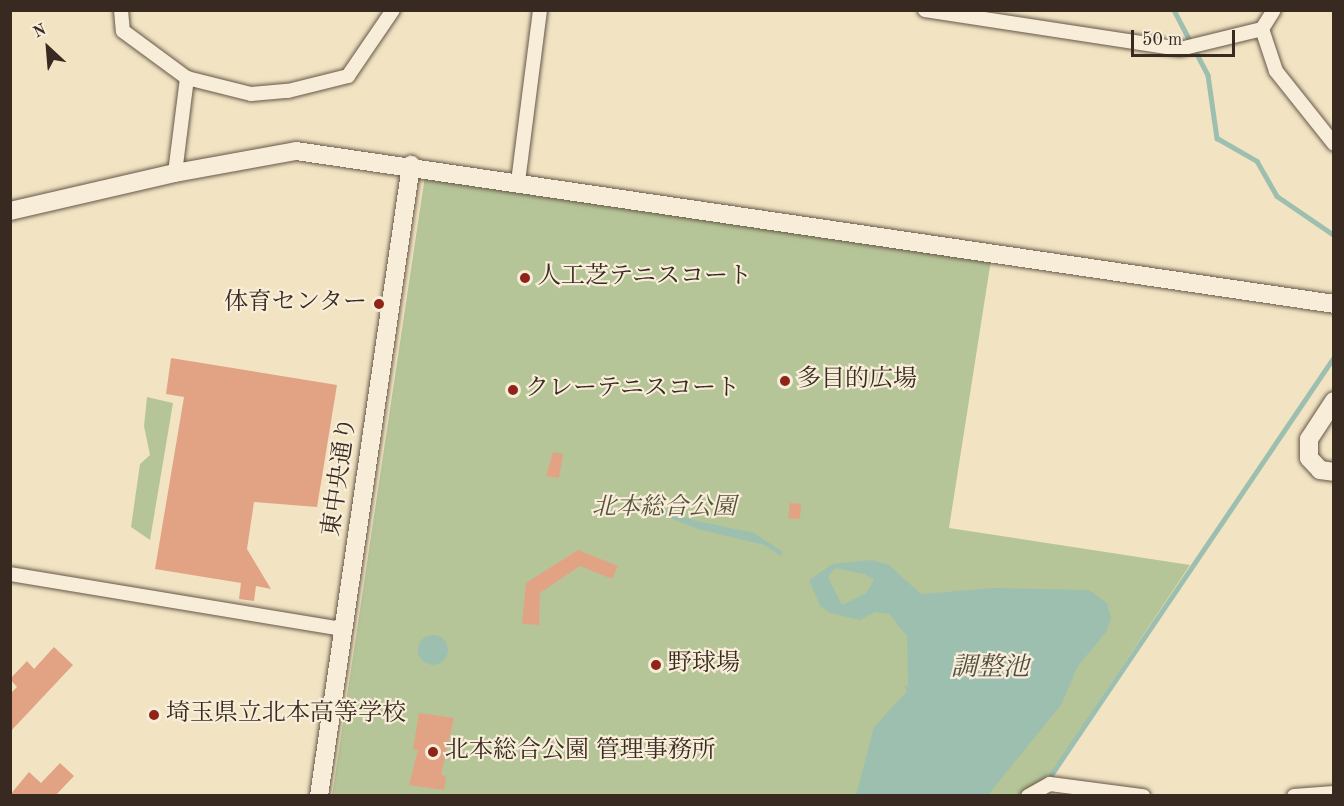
<!DOCTYPE html>
<html>
<head>
<meta charset="utf-8">
<style>
	body { margin:0 }
	#map { position:relative; width:1344px; height:806px; overflow:hidden; background:#f2e4c3; font-family:"Old Standard TT","Noto Serif JP",serif }
	div>[style] { position:absolute }
	.green>* { inset:0; background:#b6c597 }
	.water>* { inset:0; background:#9cbfb0 }
	.round { border-radius:50% }
	.stream>* { height:4.5px; margin:-2.25px; padding:0 2.25px; transform-origin:2.25px; border-radius:2.25px; background:#9cbfb0 }
	.building>* { inset:0; background:#e2a385 }
	.roads { filter:drop-shadow(0 0 2px #665849) drop-shadow(0 0 2px #665849) }
	.street>* { height:14px; margin:-7px; padding:0 7px; transform-origin:7px; border-radius:7px; background:#f7edd8 }
	.secondary>* { height:18px; margin:-9px; padding:0 9px; transform-origin:9px; border-radius:9px; background:#f7edd8 }
	.dots>* { width:16px; height:16px; translate:-50% -50%; box-sizing:border-box; border:3px solid #f7edd8; border-radius:50% }
	span { translate:-50% -50%; white-space:nowrap; text-align:center; line-height:1.15; -webkit-text-stroke:4.5px #f7edd8; paint-order:stroke }
	.poi-label { font-size:24px; color:#382a20 }
	.left { translate:0 -50%; text-align:left }
	.right { translate:-100% -50%; text-align:right }
	.street-label { font-size:24px; color:#382a20 }
	.park-label { font-size:24px; color:#58513e; font-style:italic }
	.water-label { font-size:26px; color:#514f44; font-style:italic }
	.frame { position:absolute; inset:0; border:12px solid #382a20; pointer-events:none }
	.north { position:absolute; left:18px; top:18px; width:60px; height:60px; -webkit-text-stroke:4px #f7edd8; paint-order:stroke; rotate:334deg; font-size:16px; font-weight:700; line-height:24px; text-align:center; color:#382a20 }
	.north::after { content:''; display:block; margin:auto; width:21px; height:27px; background:#382a20; clip-path:polygon(50% 0,100% 100%,50% 72%,0 100%) }
	.scale { position:absolute; left:1131px; top:30px; width:104px; height:27px; box-sizing:border-box; border:3px solid #382a20; border-top:0; padding-left:8px; font-size:18px; line-height:21px; white-space:nowrap; color:#382a20; -webkit-text-stroke:4px #f7edd8; paint-order:stroke }
</style>
</head>
<body>
<div id="map">
	<div class="green">
		<div style="clip-path:polygon(425px 176px,991px 260px,949px 528px,1190px 565px,1051px 773px,1022px 795px,332px 796px)"></div>
		<div style="clip-path:polygon(147px 397px,173px 403px,150px 540px,131px 527px,140px 464px,150px 455px,144px 426px)"></div>
	</div>
	<div class="water">
		<div style="clip-path:polygon(654px 506px,693px 520px,754px 533px,783px 552px,781px 556px,764px 545px,698px 529px,653px 511px,627px 509px,610px 518px,606px 512px,621px 507px)"></div>
		<div style="clip-path:polygon(evenodd,871px 560px,889px 565px,921px 594px,994px 588px,1089px 590px,1107px 603px,1111px 619px,1106px 632px,1078px 666px,1061px 705px,988px 795px,856px 795px,874px 727px,907px 691px,904px 685px,908px 686px,907px 636px,889px 614px,875px 612px,860px 620px,830px 613px,820px 606px,809px 580px,833px 564px,871px 560px,835px 568px,864px 574px,874px 580px,866px 593px,842px 605px,828px 577px,835px 568px)"></div>
		<div class="round" style="left:418px;top:635px;width:30px;height:30px"></div>
	</div>
	<div class="stream">
		<div style="left:1174px;top:10px;width:73px;rotate:62.4deg"></div>
		<div style="left:1208px;top:75px;width:64px;rotate:81.9deg"></div>
		<div style="left:1217px;top:138px;width:46px;rotate:29.9deg"></div>
		<div style="left:1257px;top:161px;width:40px;rotate:60.3deg"></div>
		<div style="left:1277px;top:196px;width:69px;rotate:34.4deg"></div>
		<div style="left:1047px;top:781px;width:512px;rotate:-55.91deg"></div>
		<div style="left:1052px;top:796px;width:9px"></div>
	</div>
	<div class="building">
		<div style="clip-path:polygon(171px 358px,337px 385px,317px 507px,254px 502px,247px 549px,271px 589px,256px 586px,254px 601px,239px 599px,241px 583px,155px 569px,184px 397px,166px 394px)"></div>
		<div style="clip-path:polygon(553px 452px,563px 454px,559px 478px,546px 476px)"></div>
		<div style="clip-path:polygon(790px 503px,801px 504px,800px 519px,788px 518px)"></div>
		<div style="clip-path:polygon(578px 550px,618px 566px,612px 579px,580px 566px,540px 593px,539px 625px,522px 624px,526px 583px)"></div>
		<div style="clip-path:polygon(54px 647px,73px 665px,10px 732px,10px 694px,17px 687px,10px 679px,27px 661px,34px 669px)"></div>
		<div style="clip-path:polygon(419px 713px,454px 718px,441px 775px,446px 776px,444px 790px,409px 785px,418px 750px,413px 749px)"></div>
		<div style="clip-path:polygon(60px 763px,74px 776px,56px 795px,10px 795px,29px 772px,41px 783px)"></div>
	</div>
	<div class="roads">
		<div class="street">
			<div style="left:121px;top:10px;width:21px;rotate:85deg"></div>
			<div style="left:123px;top:31px;width:79px;rotate:36.3deg"></div>
			<div style="left:187px;top:78px;width:66px;rotate:14deg"></div>
			<div style="left:251px;top:94px;width:37px;rotate:-5deg"></div>
			<div style="left:288px;top:91px;width:62px;rotate:-14deg"></div>
			<div style="left:348px;top:76px;width:80px;rotate:-55.7deg"></div>
			<div style="left:925px;top:10px;width:258px;rotate:8.7deg"></div>
			<div style="left:1180px;top:49px;width:84px;rotate:-13.7deg"></div>
			<div style="left:1262px;top:29px;width:22px;rotate:-58deg"></div>
			<div style="left:1262px;top:29px;width:44px;rotate:71.6deg"></div>
			<div style="left:1276px;top:71px;width:93px;rotate:51.5deg"></div>
			<div style="left:175px;top:173px;width:96px;rotate:-82.8deg"></div>
			<div style="left:518px;top:182px;width:173px;rotate:-82.7deg"></div>
			<div style="left:10px;top:574px;width:338px;rotate:9.4deg"></div>
			<div style="left:1028px;top:796px;width:25px;rotate:-29deg"></div>
			<div style="left:1050px;top:784px;width:94px;rotate:7.4deg"></div>
			<div style="left:1294px;top:796px;width:40px;rotate:-4.3deg"></div>
		</div>
		<div class="secondary">
			<div style="left:10px;top:211px;width:169px;rotate:-13deg"></div>
			<div style="left:175px;top:173px;width:123px;rotate:-10.3deg"></div>
			<div style="left:296px;top:151px;width:1049px;rotate:8.38deg"></div>
			<div style="left:1334px;top:401px;width:45px;rotate:123.3deg"></div>
			<div style="left:1309px;top:439px;width:19px;rotate:90deg"></div>
			<div style="left:1309px;top:458px;width:16px;rotate:47deg"></div>
			<div style="left:1320px;top:470px;width:14px;rotate:8deg"></div>
			<div style="left:319px;top:796px;width:638px;rotate:-81.7deg"></div>
		</div>
	</div>
	<div class="dots">
		<div style="left:525px;top:278px;background:#8f2418"></div>
		<div style="left:379px;top:304px;background:#8f2418"></div>
		<div style="left:785px;top:381px;background:#8f2418"></div>
		<div style="left:513px;top:390px;background:#8f2418"></div>
		<div style="left:656px;top:665px;background:#8f2418"></div>
		<div style="left:154px;top:715px;background:#8f2418"></div>
		<div style="left:433px;top:752px;background:#8f2418"></div>
	</div>
	<div class="poi-label">
		<span class="left" style="left:537px;top:278px">人工芝テニスコート</span>
		<span class="right" style="left:367px;top:304px">体育センター</span>
		<span class="left" style="left:797px;top:381px">多目的広場</span>
		<span class="left" style="left:525px;top:390px">クレーテニスコート</span>
		<span class="left" style="left:668px;top:665px">野球場</span>
		<span class="left" style="left:166px;top:715px">埼玉県立北本高等学校</span>
		<span class="left" style="left:445px;top:752px">北本総合公園 管理事務所</span>
	</div>
	<div class="street-label">
		<span style="left:341px;top:477px;rotate:-82deg">東中央通り</span>
	</div>
	<div class="park-label">
		<span style="left:664px;top:509px">北本総合公園</span>
	</div>
	<div class="water-label">
		<span style="left:990px;top:669px">調整池</span>
	</div>
	<div class="frame"></div>
	<div class="north">N</div>
	<div class="scale">50 m</div>
</div>
</body>
</html>
